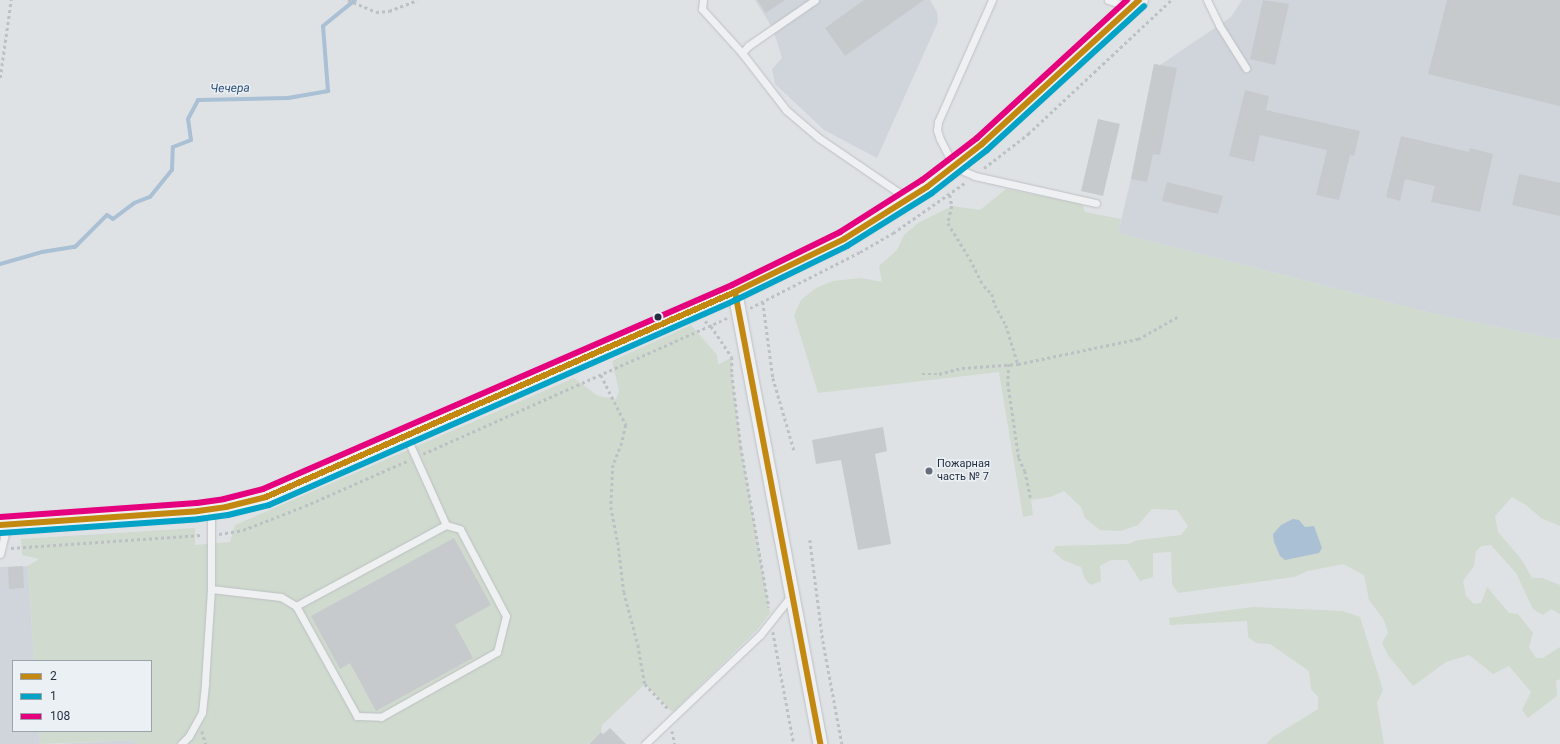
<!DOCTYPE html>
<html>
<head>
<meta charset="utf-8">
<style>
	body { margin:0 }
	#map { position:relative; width:1560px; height:744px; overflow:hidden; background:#dfe2e5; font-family:Roboto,sans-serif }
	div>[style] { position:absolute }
	.built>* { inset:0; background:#d0d5dc }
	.green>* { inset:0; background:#d0dace }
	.water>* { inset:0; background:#aac0d4 }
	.stream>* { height:4px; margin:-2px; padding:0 2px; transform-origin:2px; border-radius:2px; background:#aac0d4 }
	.building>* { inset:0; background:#c7cacd }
	.path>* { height:2.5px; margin-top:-1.25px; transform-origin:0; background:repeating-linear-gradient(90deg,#bdc0c4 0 3px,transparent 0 6px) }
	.roads { filter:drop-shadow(0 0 1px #bdc0c3) drop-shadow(0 0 1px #bdc0c3) }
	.service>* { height:7px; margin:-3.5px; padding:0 3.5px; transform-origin:3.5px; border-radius:3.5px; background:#eef0f2 }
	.minor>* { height:14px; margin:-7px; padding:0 7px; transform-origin:7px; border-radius:7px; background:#eef0f2 }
	.tertiary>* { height:18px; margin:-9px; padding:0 9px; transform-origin:9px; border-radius:9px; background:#eef0f2 }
	.bus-1>* { height:6px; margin:-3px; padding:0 3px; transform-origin:3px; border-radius:3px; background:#c28810 }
	.bus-2>* { height:6px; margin:-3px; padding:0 3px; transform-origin:3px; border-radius:3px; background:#02a3c7 }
	.bus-3>* { height:6px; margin:-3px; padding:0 3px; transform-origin:3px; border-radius:3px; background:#e5007d }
	.dots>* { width:11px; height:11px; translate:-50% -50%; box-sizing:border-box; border:2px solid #ebf0f5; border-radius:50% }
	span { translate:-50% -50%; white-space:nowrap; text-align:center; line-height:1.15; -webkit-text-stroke:3px #ebf0f5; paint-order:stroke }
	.poi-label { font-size:11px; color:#24303f }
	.left { translate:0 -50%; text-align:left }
	.water-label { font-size:12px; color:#2b5077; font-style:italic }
	.legend { position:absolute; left:12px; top:660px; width:140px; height:72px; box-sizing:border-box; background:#ebf0f5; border:1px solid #9ba3ac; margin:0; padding:5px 7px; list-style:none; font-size:12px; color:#24303f }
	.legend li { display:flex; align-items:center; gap:8px; height:20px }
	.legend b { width:20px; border:1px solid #9ba3ac }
</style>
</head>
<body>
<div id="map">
	<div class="built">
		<div style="clip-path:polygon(755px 0,930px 0,937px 12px,938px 22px,877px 158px,824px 130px,775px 84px,772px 69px,782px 58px,773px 29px)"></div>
		<div style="clip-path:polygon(1242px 0,1560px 0,1560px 340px,1435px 314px,1118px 233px,1131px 179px,1154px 64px,1160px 65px,1231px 17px)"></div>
		<div style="clip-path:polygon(28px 566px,34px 661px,13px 661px,13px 731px,39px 731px,40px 744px,0 744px,0 567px)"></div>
		<div style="clip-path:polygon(132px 740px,138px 744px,56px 744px)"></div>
	</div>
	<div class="green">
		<div style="clip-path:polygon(1006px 189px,1082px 204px,1085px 212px,1121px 219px,1118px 233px,1435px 314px,1560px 340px,1560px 526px,1541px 518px,1526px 505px,1512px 497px,1495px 516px,1498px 532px,1522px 560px,1532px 578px,1542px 578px,1560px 585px,1560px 614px,1551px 609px,1543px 615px,1533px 609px,1516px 573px,1491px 545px,1482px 546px,1476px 551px,1474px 566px,1463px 581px,1466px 596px,1474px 604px,1481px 603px,1487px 587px,1509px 613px,1518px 614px,1533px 633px,1529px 647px,1536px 658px,1543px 658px,1560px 647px,1560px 679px,1556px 681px,1557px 696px,1528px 718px,1522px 710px,1531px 692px,1509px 666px,1493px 674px,1469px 655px,1446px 662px,1413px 686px,1388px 655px,1382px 643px,1388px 633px,1384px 620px,1369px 600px,1364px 575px,1343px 564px,1308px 571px,1294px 577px,1178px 593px,1172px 584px,1171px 552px,1153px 553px,1153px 577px,1140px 581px,1127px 560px,1111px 560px,1100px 566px,1101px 581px,1091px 585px,1085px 579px,1081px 567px,1063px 560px,1053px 551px,1056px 546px,1128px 544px,1138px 540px,1181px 535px,1188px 526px,1177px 510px,1152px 509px,1138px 525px,1120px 531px,1100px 530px,1085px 518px,1081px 507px,1064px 491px,1050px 497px,1031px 500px,1033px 515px,1023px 517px,999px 372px,818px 393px,794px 315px,801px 300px,816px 288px,833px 281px,861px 278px,882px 282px,879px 266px,897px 250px,904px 235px,918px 223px,952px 206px,980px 210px)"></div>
		<div style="clip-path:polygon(691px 325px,717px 355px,718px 365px,732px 357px,732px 374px,741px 447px,770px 613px,757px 630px,674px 711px,671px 711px,645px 684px,602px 725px,601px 732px,588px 744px,138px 744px,132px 740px,40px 744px,39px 731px,151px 731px,151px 661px,34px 661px,28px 566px,39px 559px,22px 555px,21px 539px,195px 528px,195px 545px,230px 542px,235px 525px,574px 378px,598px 396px,616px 399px,619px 391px,612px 361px)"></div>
		<div style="clip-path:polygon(1253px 607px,1343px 611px,1360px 617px,1383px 690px,1377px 703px,1384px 744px,1266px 744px,1273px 737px,1318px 709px,1318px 697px,1311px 689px,1309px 671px,1270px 644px,1256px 643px,1248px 637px,1247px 621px,1170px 625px,1169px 618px)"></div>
	</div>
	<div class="water">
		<div style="clip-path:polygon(1293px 519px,1299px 520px,1305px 527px,1314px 526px,1322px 548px,1319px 553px,1285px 560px,1280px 556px,1274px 542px,1273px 534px,1281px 525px)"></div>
	</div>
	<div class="stream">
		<div style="left:0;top:264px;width:44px;rotate:-15.9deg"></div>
		<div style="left:42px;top:252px;width:33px;rotate:-9deg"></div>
		<div style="left:75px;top:247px;width:45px;rotate:-45deg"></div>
		<div style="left:107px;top:215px;width:7px;rotate:34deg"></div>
		<div style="left:113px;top:219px;width:26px;rotate:-37deg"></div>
		<div style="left:134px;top:203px;width:17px;rotate:-21deg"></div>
		<div style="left:150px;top:197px;width:35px;rotate:-51deg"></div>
		<div style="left:172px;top:170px;width:23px;rotate:-88deg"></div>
		<div style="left:173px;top:147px;width:19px;rotate:-21deg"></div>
		<div style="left:191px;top:140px;width:21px;rotate:-98deg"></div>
		<div style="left:188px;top:119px;width:21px;rotate:-62deg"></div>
		<div style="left:198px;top:100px;width:90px;rotate:-1.3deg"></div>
		<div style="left:288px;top:98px;width:41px;rotate:-9.9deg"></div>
		<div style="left:328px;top:91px;width:65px;rotate:-94.4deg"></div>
		<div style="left:323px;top:26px;width:41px;rotate:-39.1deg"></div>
	</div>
	<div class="building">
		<div style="clip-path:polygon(757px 0,785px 0,766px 13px)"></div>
		<div style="clip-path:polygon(864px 0,924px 0,845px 56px,825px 28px)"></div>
		<div style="clip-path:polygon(1263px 0,1289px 4px,1275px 65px,1250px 59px)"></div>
		<div style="clip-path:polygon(1447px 0,1560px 0,1560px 106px,1428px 74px)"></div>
		<div style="clip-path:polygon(1154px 64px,1177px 68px,1160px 155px,1153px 154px,1147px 182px,1131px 179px)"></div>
		<div style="clip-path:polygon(1245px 90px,1269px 96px,1266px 110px,1360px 131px,1354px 156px,1350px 155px,1339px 200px,1316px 195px,1327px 150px,1260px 135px,1254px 162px,1229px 156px)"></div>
		<div style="clip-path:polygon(1098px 119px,1120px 124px,1103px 196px,1081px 191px)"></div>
		<div style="clip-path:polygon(1401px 136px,1469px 152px,1470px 148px,1493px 154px,1480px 212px,1431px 202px,1435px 186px,1405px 179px,1400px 201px,1386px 197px)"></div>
		<div style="clip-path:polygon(1519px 174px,1560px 183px,1560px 216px,1512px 205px)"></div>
		<div style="clip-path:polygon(1167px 182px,1223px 196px,1218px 214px,1162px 201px)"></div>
		<div style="clip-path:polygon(883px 427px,887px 451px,875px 454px,891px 544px,858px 550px,841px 460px,816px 464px,812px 440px)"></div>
		<div style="clip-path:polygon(454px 538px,491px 605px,455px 625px,473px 658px,376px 711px,350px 663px,340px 669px,311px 616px)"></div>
		<div style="clip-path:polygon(23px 566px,24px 588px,9px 589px,8px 567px)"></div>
		<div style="clip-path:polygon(610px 728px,626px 744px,589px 744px,601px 732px,603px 734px)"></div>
	</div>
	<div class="path">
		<div style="left:348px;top:0;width:30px;rotate:23deg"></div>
		<div style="left:376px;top:12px;width:13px;rotate:-4deg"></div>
		<div style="left:389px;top:11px;width:30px;rotate:-21deg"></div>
		<div style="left:0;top:78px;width:79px;rotate:-82deg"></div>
		<div style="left:984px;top:168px;width:56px;rotate:-37.7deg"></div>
		<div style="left:1028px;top:134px;width:196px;rotate:-43.1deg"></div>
		<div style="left:950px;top:195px;width:11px;rotate:80deg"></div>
		<div style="left:952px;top:206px;width:17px;rotate:103deg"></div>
		<div style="left:948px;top:223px;width:42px;rotate:58.6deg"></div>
		<div style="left:970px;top:259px;width:30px;rotate:63deg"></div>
		<div style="left:984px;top:286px;width:11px;rotate:45deg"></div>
		<div style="left:992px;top:294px;width:11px;rotate:75deg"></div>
		<div style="left:995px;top:305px;width:23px;rotate:61deg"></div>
		<div style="left:1006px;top:325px;width:41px;rotate:72.9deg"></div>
		<div style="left:763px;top:302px;width:77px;rotate:82.5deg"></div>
		<div style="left:773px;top:378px;width:75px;rotate:73.7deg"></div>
		<div style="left:750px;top:308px;width:123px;rotate:-27deg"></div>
		<div style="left:860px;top:252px;width:38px;rotate:-30deg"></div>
		<div style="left:893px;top:233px;width:89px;rotate:-34.9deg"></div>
		<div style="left:705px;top:321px;width:8px;rotate:40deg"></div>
		<div style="left:711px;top:326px;width:37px;rotate:56deg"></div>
		<div style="left:732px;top:357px;width:17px;rotate:90deg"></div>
		<div style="left:732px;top:374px;width:74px;rotate:83deg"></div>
		<div style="left:741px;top:447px;width:163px;rotate:80.1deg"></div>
		<div style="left:1009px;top:364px;width:19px;rotate:93deg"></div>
		<div style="left:1008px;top:383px;width:76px;rotate:81.7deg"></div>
		<div style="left:1019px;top:458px;width:14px;rotate:65deg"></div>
		<div style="left:1025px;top:471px;width:30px;rotate:78deg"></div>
		<div style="left:922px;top:374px;width:17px"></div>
		<div style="left:939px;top:374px;width:24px;rotate:-15deg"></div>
		<div style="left:962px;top:368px;width:56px;rotate:-4.1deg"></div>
		<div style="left:1018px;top:364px;width:123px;rotate:-11.8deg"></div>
		<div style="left:1138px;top:339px;width:47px;rotate:-29.3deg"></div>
		<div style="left:601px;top:375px;width:56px;rotate:63.4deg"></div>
		<div style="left:626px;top:425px;width:18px;rotate:103deg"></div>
		<div style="left:622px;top:443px;width:24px;rotate:112deg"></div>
		<div style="left:613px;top:465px;width:42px;rotate:92.7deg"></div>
		<div style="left:611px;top:507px;width:36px;rotate:79deg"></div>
		<div style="left:618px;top:542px;width:50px;rotate:83.2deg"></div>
		<div style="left:624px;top:592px;width:55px;rotate:75.2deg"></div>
		<div style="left:638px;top:645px;width:40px;rotate:80deg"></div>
		<div style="left:645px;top:684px;width:34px;rotate:47deg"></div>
		<div style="left:423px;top:454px;width:333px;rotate:-24.1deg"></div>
		<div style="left:219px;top:534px;width:24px;rotate:-9deg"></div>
		<div style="left:243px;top:530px;width:66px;rotate:-21.2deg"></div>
		<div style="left:305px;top:506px;width:111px;rotate:-23.8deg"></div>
		<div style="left:810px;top:540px;width:102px;rotate:82.7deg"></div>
		<div style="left:823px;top:641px;width:105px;rotate:79.5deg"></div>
		<div style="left:11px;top:548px;width:191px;rotate:-3.9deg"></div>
		<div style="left:773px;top:632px;width:114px;rotate:79.4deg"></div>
		<div style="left:202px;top:731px;width:14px;rotate:73deg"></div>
		<div style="left:672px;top:731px;width:13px;rotate:77deg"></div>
	</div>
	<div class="roads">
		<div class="service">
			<div style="left:703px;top:0;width:9px;rotate:96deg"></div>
			<div style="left:702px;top:9px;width:59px;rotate:47.7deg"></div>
			<div style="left:742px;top:53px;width:72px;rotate:52.3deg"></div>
			<div style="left:786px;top:110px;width:43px;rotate:40.3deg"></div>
			<div style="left:819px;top:138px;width:108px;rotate:34.4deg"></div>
			<div style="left:992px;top:0;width:133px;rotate:113.9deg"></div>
			<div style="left:938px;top:122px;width:8px;rotate:97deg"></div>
			<div style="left:937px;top:130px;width:9px;rotate:72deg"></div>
			<div style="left:940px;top:139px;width:31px;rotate:63deg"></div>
			<div style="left:954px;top:167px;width:23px;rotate:23deg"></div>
			<div style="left:975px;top:176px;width:124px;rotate:12.6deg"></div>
			<div style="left:1108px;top:0;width:22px;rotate:18deg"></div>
			<div style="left:1207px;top:0;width:28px;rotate:64deg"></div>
			<div style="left:1219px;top:25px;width:51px;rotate:57.9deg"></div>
			<div style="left:742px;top:53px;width:9px;rotate:-49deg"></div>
			<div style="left:748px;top:46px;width:81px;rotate:-34.5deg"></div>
			<div style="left:0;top:554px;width:30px;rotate:-76deg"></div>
			<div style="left:211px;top:589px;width:70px;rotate:6.5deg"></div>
			<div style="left:281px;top:597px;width:17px;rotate:31deg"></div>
			<div style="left:296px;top:606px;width:170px;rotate:-28.4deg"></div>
			<div style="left:446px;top:525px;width:98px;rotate:-114.2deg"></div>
			<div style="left:296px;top:606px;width:126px;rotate:61deg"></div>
			<div style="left:357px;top:716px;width:24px;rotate:2deg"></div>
			<div style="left:381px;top:717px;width:133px;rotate:-29.3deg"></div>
			<div style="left:497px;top:652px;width:37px;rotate:-76deg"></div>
			<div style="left:506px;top:616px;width:98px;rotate:-117.9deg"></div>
			<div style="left:460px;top:529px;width:15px;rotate:-164deg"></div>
			<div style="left:181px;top:744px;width:11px;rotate:-45deg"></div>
			<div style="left:189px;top:736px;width:26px;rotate:-61deg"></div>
			<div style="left:202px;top:713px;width:31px;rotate:-84deg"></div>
			<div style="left:205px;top:682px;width:93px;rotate:-86.3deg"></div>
			<div style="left:211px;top:589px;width:80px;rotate:-90deg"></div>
			<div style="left:645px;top:744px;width:158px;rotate:-43.5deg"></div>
			<div style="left:760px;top:635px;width:50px;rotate:-51.5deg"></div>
		</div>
		<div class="minor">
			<div style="left:735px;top:292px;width:460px;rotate:79.3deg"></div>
		</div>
		<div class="tertiary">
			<div style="left:0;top:525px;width:198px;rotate:-4deg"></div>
			<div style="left:198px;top:511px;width:28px;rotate:-8deg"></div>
			<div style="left:226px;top:507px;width:41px;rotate:-14deg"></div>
			<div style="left:266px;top:497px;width:512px;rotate:-23.61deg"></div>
			<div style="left:735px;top:292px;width:121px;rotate:-25.9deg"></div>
			<div style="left:844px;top:239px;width:98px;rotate:-32.1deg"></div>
			<div style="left:927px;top:187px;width:70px;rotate:-38deg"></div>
			<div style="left:982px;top:144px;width:213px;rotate:-42.5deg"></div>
		</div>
	</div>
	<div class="bus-1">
		<div style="left:735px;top:292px;width:460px;rotate:79.3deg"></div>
		<div style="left:0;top:525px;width:198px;rotate:-4deg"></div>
		<div style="left:198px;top:511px;width:28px;rotate:-8deg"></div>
		<div style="left:226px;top:507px;width:41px;rotate:-14deg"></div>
		<div style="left:266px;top:497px;width:512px;rotate:-23.61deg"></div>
		<div style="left:735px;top:292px;width:121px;rotate:-25.9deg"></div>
		<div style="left:844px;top:239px;width:98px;rotate:-32.1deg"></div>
		<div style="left:927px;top:187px;width:70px;rotate:-38deg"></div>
		<div style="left:982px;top:144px;width:213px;rotate:-42.5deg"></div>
	</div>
	<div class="bus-2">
		<div style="left:1px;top:533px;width:198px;rotate:-4deg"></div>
		<div style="left:199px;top:519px;width:29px;rotate:-8deg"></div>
		<div style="left:228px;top:515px;width:42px;rotate:-13.7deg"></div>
		<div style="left:269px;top:505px;width:512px;rotate:-23.71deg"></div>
		<div style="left:738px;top:299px;width:121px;rotate:-25.9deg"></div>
		<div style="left:847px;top:246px;width:100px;rotate:-31.9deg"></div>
		<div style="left:932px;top:193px;width:70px;rotate:-38deg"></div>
		<div style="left:987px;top:150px;width:213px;rotate:-42.5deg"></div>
	</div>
	<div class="bus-3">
		<div style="left:0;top:517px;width:197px;rotate:-4.1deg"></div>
		<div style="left:197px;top:503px;width:27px;rotate:-8deg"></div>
		<div style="left:224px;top:499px;width:40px;rotate:-14.4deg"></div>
		<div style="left:263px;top:489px;width:511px;rotate:-23.51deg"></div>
		<div style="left:732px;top:285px;width:120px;rotate:-26.1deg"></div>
		<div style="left:840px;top:232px;width:97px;rotate:-32.4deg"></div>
		<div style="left:922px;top:180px;width:69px;rotate:-37.4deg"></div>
		<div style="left:977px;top:138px;width:204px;rotate:-42.6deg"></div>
	</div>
	<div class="dots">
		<div style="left:658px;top:317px;background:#24303f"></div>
		<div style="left:929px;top:471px;background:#656e79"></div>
	</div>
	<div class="poi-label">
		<span class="left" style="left:937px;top:471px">Пожарная<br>часть № 7</span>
	</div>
	<div class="water-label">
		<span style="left:230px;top:89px;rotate:-1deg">Чечера</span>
	</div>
	<ul class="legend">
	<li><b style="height:5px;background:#c28810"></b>2</li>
	<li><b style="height:5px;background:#02a3c7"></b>1</li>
	<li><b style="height:5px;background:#e5007d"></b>108</li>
	</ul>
</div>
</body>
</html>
